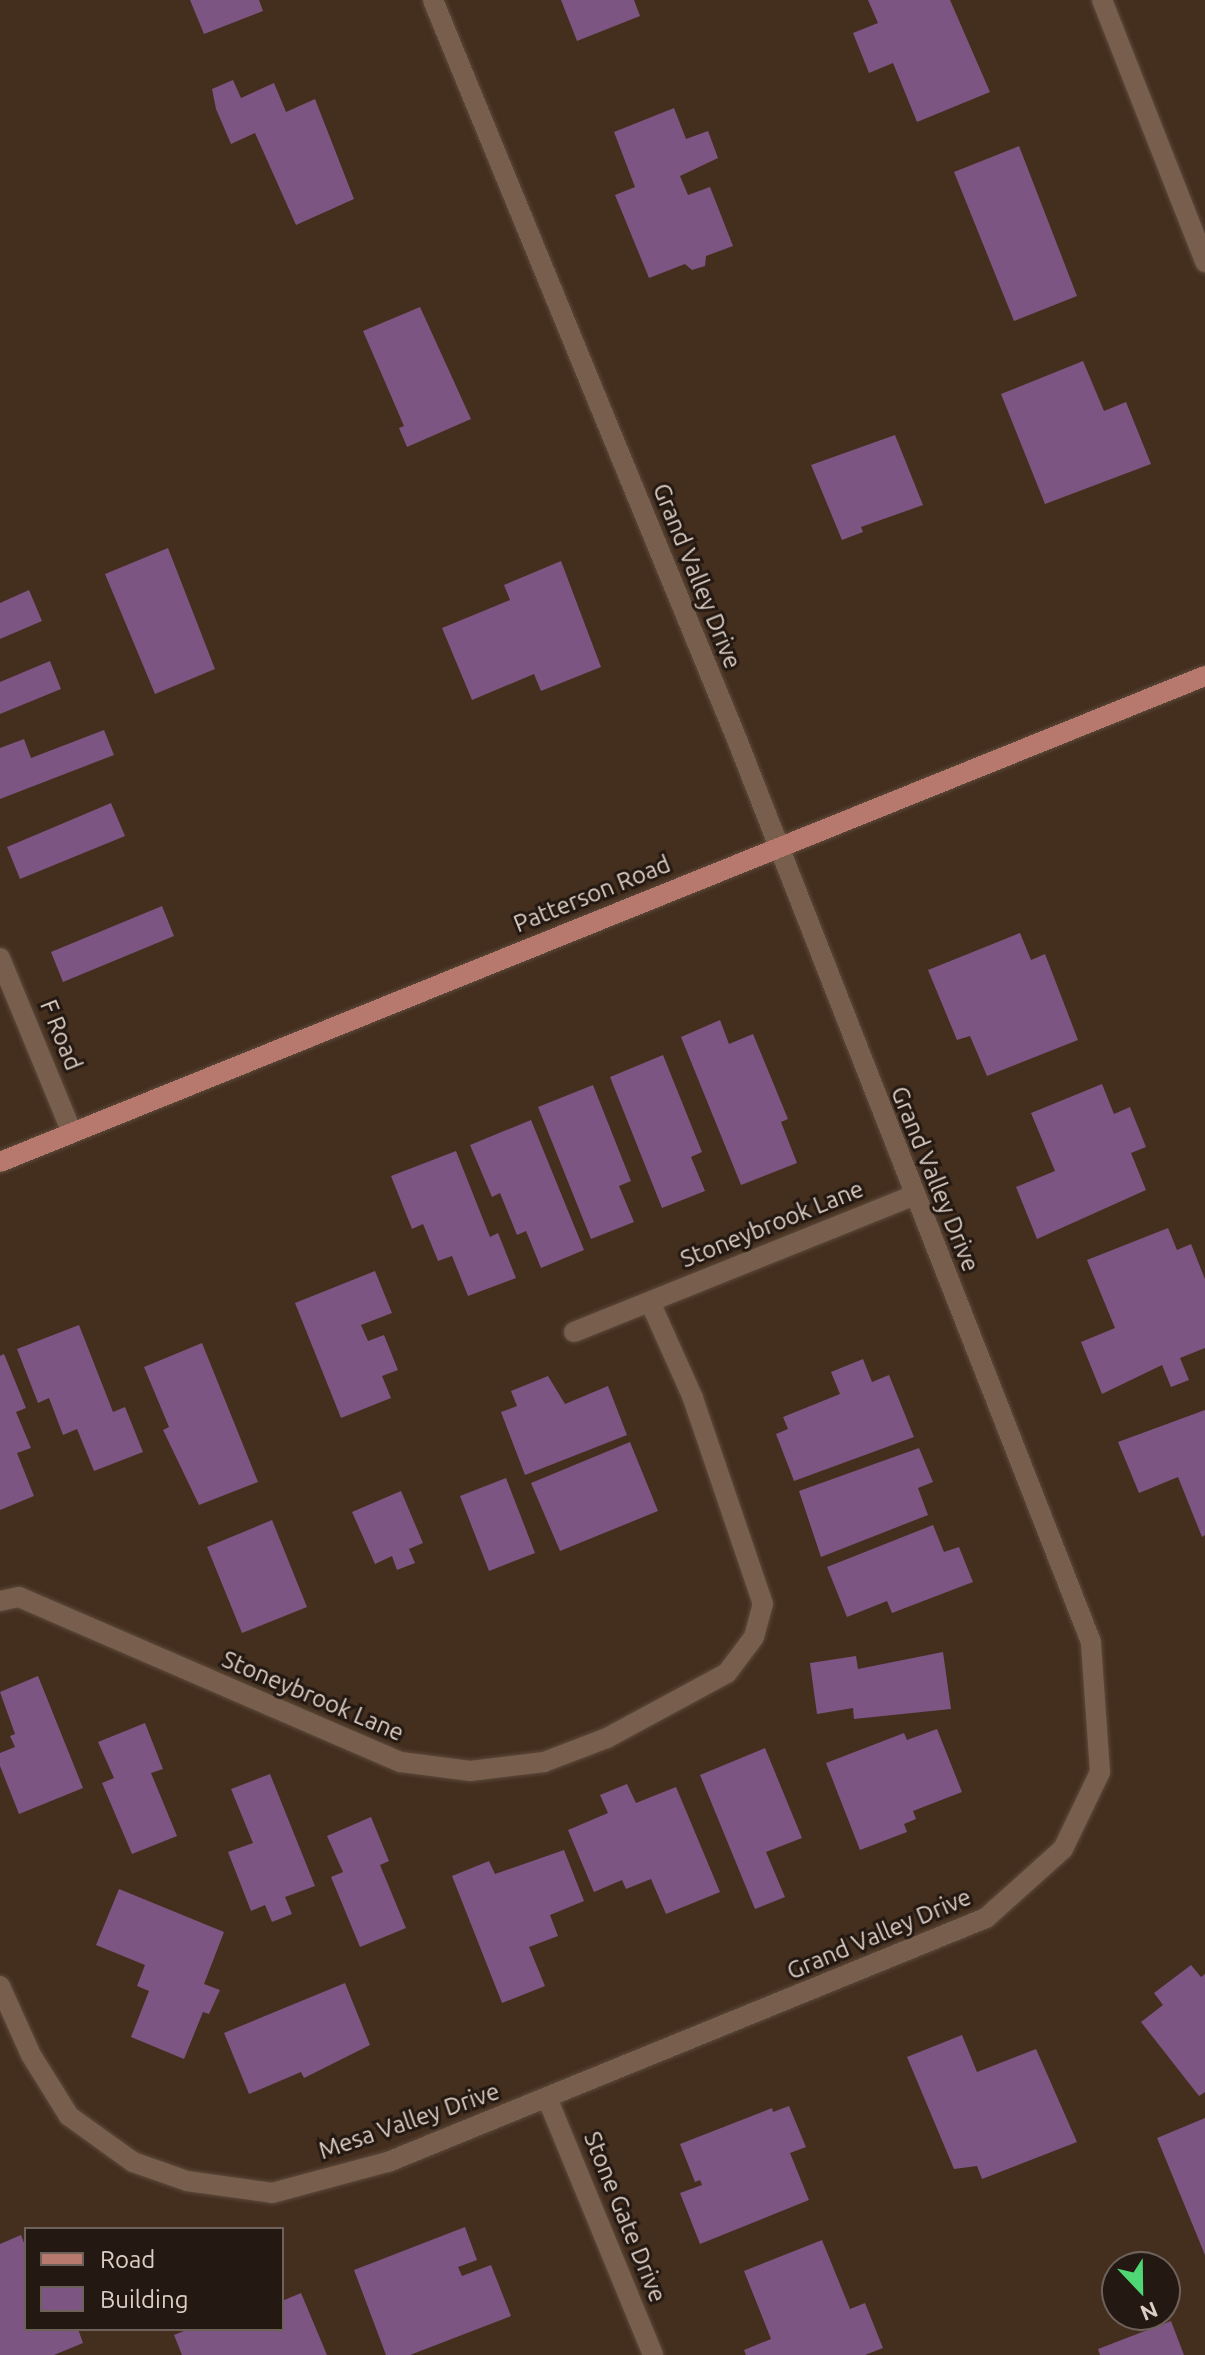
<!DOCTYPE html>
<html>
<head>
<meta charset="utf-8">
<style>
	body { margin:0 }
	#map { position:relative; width:1205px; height:2355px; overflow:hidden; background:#442e1e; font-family:Ubuntu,sans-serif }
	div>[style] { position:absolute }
	.building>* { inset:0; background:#7c5582 }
	.roads { filter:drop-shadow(0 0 2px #5c4a3b) drop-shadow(0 0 2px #5c4a3b) }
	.minor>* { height:20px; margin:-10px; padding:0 10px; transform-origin:10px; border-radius:10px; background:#785f4d }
	.major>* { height:20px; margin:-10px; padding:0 10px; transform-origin:10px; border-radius:10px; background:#b7796e }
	span { translate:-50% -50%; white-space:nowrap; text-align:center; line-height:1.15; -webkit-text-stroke:6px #231912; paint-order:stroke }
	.street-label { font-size:24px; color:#ddcec4 }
	.legend { position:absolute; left:24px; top:2227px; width:260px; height:104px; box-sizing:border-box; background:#231912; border:2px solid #6d6159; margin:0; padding:10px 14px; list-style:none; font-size:24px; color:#ddcec4 }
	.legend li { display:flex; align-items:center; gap:16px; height:40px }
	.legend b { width:40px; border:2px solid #6d6159 }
	.north { position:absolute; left:1101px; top:2251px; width:80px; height:80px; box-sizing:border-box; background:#231912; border:2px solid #6d6159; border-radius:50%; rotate:158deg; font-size:22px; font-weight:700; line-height:32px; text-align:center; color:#ddcec4 }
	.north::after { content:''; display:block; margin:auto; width:28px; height:36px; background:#4fd675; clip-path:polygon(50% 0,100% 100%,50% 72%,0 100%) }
</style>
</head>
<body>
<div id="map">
	<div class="building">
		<div style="clip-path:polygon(190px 0,259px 0,263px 11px,204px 34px)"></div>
		<div style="clip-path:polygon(561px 0,634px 0,640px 16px,577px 41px)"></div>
		<div style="clip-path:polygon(868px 0,950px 0,990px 92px,917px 122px,893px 63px,869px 73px,853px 33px,878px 23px)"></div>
		<div style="clip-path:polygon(233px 80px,241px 98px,274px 83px,286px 112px,315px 99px,354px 199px,296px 225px,255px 133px,231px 144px,216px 109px,212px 89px)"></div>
		<div style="clip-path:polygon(674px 108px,686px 139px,708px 131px,718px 158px,680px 176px,688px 195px,710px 187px,733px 246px,706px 256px,705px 266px,692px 270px,685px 264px,649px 278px,615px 195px,635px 187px,614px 132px)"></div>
		<div style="clip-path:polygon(1019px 146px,1077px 296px,1014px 321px,954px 172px)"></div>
		<div style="clip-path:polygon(420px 307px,471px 419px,407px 447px,399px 428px,404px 426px,363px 331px)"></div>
		<div style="clip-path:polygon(1083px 361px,1104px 411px,1126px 402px,1151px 464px,1045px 504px,1001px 394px)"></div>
		<div style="clip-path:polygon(895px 435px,923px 505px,861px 527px,863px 532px,842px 540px,811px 465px)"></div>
		<div style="clip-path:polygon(168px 548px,215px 669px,155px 694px,105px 574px)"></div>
		<div style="clip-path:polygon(561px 561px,601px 667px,541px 691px,534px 674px,472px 700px,442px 628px,510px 600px,504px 585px)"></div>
		<div style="clip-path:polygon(29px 590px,42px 621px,0 639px,0 603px)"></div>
		<div style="clip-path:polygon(50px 661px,61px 689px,0 714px,0 682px)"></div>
		<div style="clip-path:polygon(104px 730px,114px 755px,0 799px,0 748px,24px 739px,31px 758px)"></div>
		<div style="clip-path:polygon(111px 803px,125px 836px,20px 879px,7px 847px)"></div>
		<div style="clip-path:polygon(162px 906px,174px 936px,63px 982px,51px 952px)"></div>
		<div style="clip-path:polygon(1020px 933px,1031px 960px,1045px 954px,1078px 1040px,987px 1076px,970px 1036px,957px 1040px,928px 970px)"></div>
		<div style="clip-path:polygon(720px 1020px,729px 1044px,753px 1034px,788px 1119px,781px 1122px,797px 1163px,741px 1185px,681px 1037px)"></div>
		<div style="clip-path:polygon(663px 1055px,702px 1152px,691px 1157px,705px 1191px,662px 1208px,610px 1077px)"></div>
		<div style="clip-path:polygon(1102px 1084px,1114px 1114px,1130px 1107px,1146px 1147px,1131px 1153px,1146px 1190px,1037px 1239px,1016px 1187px,1055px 1171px,1031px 1113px)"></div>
		<div style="clip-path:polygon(593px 1085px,631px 1181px,619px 1186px,634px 1222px,591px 1239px,538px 1107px)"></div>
		<div style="clip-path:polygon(531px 1120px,584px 1250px,541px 1268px,526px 1231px,517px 1235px,500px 1193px,492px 1197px,470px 1145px)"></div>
		<div style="clip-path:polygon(456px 1151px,490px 1237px,498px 1233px,516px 1278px,468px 1296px,452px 1256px,438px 1261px,423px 1224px,412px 1229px,391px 1176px)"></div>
		<div style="clip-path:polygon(1168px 1228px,1177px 1250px,1191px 1244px,1205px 1279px,1205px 1348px,1180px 1358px,1189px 1380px,1171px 1387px,1162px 1365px,1102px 1394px,1081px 1342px,1115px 1328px,1087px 1260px)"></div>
		<div style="clip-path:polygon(375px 1271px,392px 1313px,361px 1325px,368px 1341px,384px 1335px,398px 1370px,382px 1376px,391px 1398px,341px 1418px,295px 1303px)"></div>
		<div style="clip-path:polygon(79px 1325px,113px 1412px,125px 1407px,143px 1452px,94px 1471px,77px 1429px,63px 1435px,49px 1398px,38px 1403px,17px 1349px)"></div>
		<div style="clip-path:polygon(202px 1343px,258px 1482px,199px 1505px,163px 1430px,169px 1427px,144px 1367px)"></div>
		<div style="clip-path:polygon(4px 1354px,26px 1408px,16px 1412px,31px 1448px,17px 1453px,34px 1496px,0 1510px,0 1356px)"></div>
		<div style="clip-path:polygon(863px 1359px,872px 1382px,889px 1375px,914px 1437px,794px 1481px,776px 1434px,788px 1429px,783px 1417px,840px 1394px,831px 1372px)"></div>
		<div style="clip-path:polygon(548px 1376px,565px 1404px,608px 1386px,627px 1435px,525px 1475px,501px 1412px,517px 1406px,511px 1391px)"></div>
		<div style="clip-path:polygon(1205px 1410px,1205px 1535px,1202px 1537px,1178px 1477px,1139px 1493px,1118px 1442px)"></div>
		<div style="clip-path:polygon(630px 1442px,658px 1511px,560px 1551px,531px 1483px)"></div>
		<div style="clip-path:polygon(919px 1448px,933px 1482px,918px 1488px,928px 1515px,821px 1557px,799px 1491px)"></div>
		<div style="clip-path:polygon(506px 1478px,535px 1553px,489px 1571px,460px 1496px)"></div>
		<div style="clip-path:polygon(401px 1491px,423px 1543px,409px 1549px,415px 1563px,397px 1570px,392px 1556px,375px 1564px,352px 1512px)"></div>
		<div style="clip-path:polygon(272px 1520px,307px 1607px,242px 1633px,207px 1547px)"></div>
		<div style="clip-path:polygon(933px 1525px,944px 1552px,959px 1547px,973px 1582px,892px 1613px,887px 1601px,847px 1617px,827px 1567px)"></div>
		<div style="clip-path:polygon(943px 1652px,951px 1709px,854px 1719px,853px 1708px,817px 1714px,810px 1663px,856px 1656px,858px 1669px)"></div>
		<div style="clip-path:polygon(38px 1676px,83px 1788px,19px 1814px,0 1766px,0 1753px,15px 1747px,10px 1736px,15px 1734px,0 1692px)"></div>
		<div style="clip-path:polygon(145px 1723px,163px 1769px,151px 1773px,177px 1836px,132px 1854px,102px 1783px,114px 1778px,98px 1742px)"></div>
		<div style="clip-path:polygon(937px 1729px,962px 1792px,913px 1811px,916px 1819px,904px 1824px,907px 1832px,860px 1850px,826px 1763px,904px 1733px,907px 1740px)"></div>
		<div style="clip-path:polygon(765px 1748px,802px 1838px,766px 1852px,785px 1897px,755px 1909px,700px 1775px)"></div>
		<div style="clip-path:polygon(270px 1774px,315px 1886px,285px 1897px,292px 1914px,272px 1922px,265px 1905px,251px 1911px,228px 1852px,253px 1843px,231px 1789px)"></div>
		<div style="clip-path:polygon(627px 1784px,636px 1803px,676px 1787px,720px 1892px,666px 1914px,651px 1879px,626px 1889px,622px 1880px,594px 1892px,568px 1830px,608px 1813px,600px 1795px)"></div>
		<div style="clip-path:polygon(371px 1817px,389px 1861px,380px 1865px,406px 1928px,360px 1947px,331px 1877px,343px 1872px,327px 1836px)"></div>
		<div style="clip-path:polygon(564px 1850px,584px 1901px,550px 1915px,558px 1936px,529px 1947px,545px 1986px,502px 2003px,452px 1876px,489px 1861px,495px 1874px)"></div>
		<div style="clip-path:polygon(119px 1889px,224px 1932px,204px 1984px,220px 1990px,209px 2014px,203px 2012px,184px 2059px,131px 2037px,149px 1991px,137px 1986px,145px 1965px,96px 1945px)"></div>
		<div style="clip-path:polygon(1191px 1965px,1201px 1977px,1205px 1974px,1205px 2092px,1199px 2096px,1141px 2022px,1163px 2005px,1154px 1993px)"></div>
		<div style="clip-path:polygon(345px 1983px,370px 2045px,304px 2078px,301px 2072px,249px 2094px,224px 2033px)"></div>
		<div style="clip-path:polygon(962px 2035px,977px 2072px,1036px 2049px,1077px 2142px,982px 2179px,977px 2166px,954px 2169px,907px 2057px)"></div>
		<div style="clip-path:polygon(789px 2106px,806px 2147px,790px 2153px,809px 2200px,700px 2244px,680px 2193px,702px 2185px,700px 2180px,695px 2182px,680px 2144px,772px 2108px,773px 2112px)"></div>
		<div style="clip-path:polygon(1205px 2118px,1205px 2255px,1157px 2138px)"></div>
		<div style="clip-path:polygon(465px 2227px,477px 2260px,458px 2267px,462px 2276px,491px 2265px,511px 2316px,410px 2355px,386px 2355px,354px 2270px)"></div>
		<div style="clip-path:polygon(21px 2235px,26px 2248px,26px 2329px,78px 2329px,83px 2343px,54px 2355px,0 2355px,0 2244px)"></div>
		<div style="clip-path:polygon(822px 2240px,850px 2309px,865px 2303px,883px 2348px,865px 2355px,746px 2355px,744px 2350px,771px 2339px,744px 2271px)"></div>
		<div style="clip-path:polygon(301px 2293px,327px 2355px,182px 2355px,174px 2335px,189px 2329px,282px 2329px,282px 2301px)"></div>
		<div style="clip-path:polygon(1171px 2321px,1184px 2355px,1100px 2355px,1098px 2349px)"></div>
	</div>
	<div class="roads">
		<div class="minor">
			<div style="left:1102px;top:0;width:282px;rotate:68.5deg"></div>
			<div style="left:0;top:958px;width:189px;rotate:67.6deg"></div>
			<div style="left:574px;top:1332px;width:367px;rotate:-21.9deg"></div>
			<div style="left:0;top:1601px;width:19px;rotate:-12deg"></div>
			<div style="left:19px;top:1597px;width:416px;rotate:23.4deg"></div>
			<div style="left:401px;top:1762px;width:70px;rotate:7.4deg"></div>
			<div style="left:470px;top:1771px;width:75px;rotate:-6.9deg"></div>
			<div style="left:544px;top:1762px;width:67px;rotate:-20.9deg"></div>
			<div style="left:607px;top:1738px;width:136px;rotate:-28.4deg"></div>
			<div style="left:727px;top:1673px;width:45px;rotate:-53.1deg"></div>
			<div style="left:754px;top:1637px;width:34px;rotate:-75deg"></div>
			<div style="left:763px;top:1604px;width:218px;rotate:-108.8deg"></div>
			<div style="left:693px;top:1398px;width:105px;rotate:-114.1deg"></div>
			<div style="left:0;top:1986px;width:76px;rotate:65.8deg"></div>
			<div style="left:31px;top:2055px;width:72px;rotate:58.1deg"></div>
			<div style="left:69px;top:2116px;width:79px;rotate:35.7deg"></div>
			<div style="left:133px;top:2162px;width:57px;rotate:19.4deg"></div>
			<div style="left:187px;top:2181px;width:86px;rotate:8deg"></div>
			<div style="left:272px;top:2193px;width:120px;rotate:-15deg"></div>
			<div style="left:388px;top:2162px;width:646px;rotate:-22.2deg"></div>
			<div style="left:986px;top:1918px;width:103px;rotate:-41.9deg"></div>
			<div style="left:1063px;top:1849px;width:85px;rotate:-64.3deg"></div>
			<div style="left:1100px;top:1772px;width:130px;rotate:-94deg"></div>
			<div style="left:1091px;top:1642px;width:967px;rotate:-111.42deg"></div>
			<div style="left:738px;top:742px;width:802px;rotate:-112.35deg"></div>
			<div style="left:548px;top:2100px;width:276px;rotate:67.6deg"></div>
		</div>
		<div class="major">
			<div style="left:0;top:1162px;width:1299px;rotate:-21.97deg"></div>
		</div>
	</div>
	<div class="street-label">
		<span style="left:697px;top:576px;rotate:68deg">Grand Valley Drive</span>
		<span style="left:592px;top:894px;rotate:-22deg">Patterson Road</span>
		<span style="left:61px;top:1035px;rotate:68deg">F Road</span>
		<span style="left:935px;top:1179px;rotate:68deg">Grand Valley Drive</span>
		<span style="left:772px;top:1224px;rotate:-22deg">Stoneybrook Lane</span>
		<span style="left:313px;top:1696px;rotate:23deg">Stoneybrook Lane</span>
		<span style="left:879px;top:1934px;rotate:-23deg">Grand Valley Drive</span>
		<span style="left:409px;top:2121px;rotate:-19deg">Mesa Valley Drive</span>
		<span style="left:625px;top:2217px;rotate:68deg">Stone Gate Drive</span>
	</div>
	<ul class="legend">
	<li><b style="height:10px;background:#b7796e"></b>Road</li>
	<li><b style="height:22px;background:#7c5582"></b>Building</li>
	</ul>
	<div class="north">N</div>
</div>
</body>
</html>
